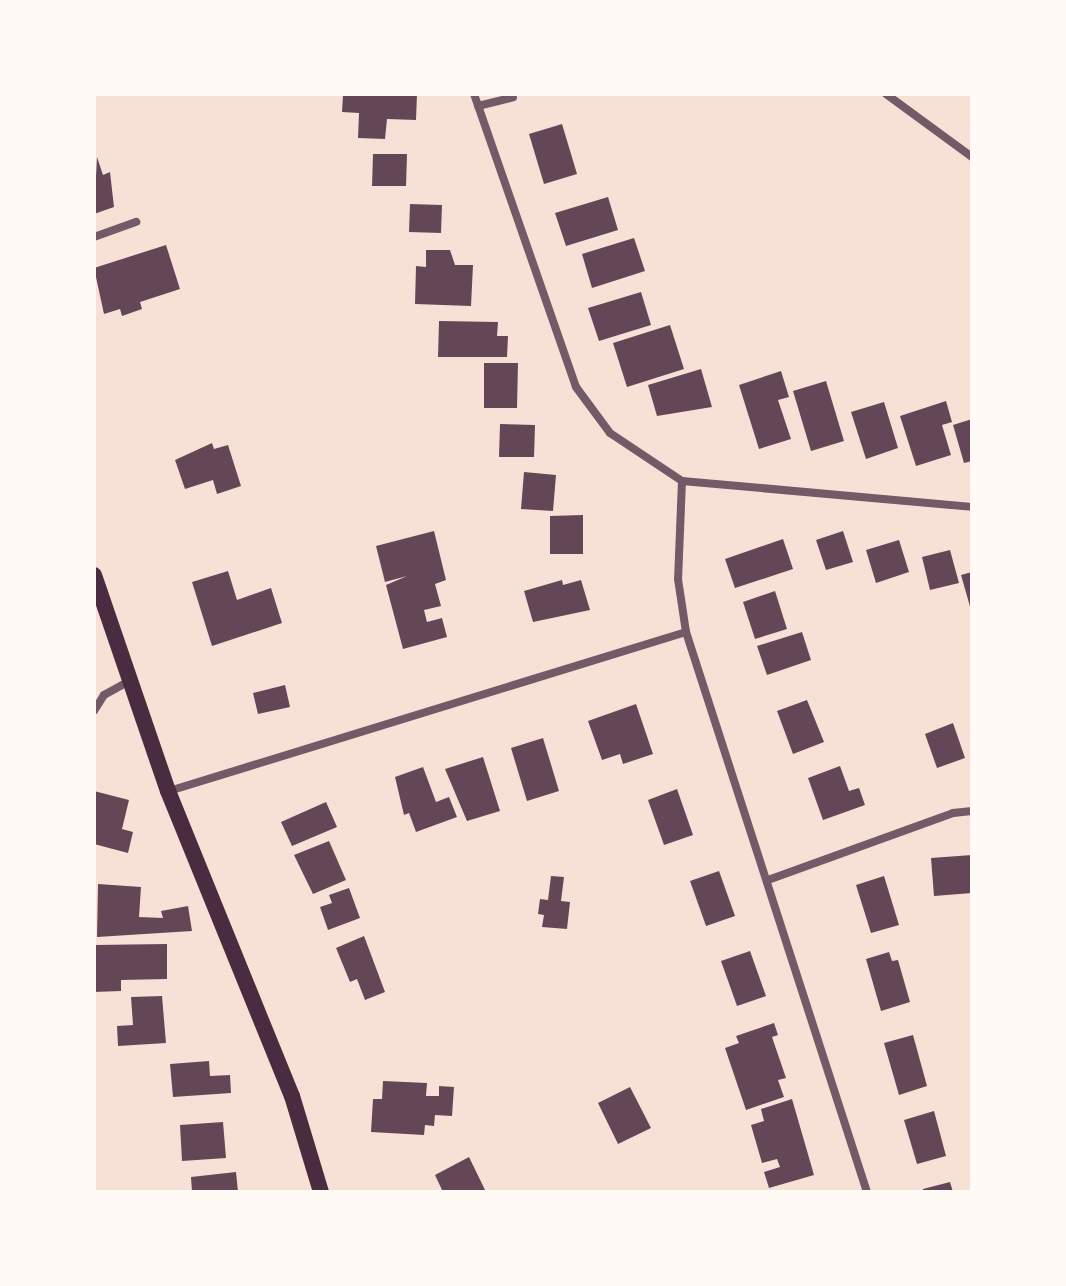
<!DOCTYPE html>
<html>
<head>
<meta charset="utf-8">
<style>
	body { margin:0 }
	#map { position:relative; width:1066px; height:1286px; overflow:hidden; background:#f7e1d7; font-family:Rubik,sans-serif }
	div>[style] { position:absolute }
	.building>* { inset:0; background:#644757 }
	.minor>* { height:8px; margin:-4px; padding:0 4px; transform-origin:4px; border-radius:4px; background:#755966 }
	.secondary>* { height:16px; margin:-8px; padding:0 8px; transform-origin:8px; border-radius:8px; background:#4a2c40 }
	span { translate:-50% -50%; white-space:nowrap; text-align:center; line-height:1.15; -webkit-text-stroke:8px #fffaf5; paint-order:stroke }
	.frame { position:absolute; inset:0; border:96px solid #fffaf5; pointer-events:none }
</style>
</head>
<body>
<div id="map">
	<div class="building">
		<div style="clip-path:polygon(417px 94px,416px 120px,387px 119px,385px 139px,358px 138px,359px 113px,342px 112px,343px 95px)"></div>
		<div style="clip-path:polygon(562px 124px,577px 174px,544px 184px,529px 134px)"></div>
		<div style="clip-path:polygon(373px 154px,407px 154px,406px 186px,372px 186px)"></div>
		<div style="clip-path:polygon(97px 157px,103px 175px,110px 172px,114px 207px,94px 214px)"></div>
		<div style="clip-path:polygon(608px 197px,618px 230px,566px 246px,555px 213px)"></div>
		<div style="clip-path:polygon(410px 204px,442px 205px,441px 233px,409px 232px)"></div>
		<div style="clip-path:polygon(634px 238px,645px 271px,592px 288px,582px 254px)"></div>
		<div style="clip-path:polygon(166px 245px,180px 289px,140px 302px,142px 309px,122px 316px,120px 309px,104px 314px,94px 268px)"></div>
		<div style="clip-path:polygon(426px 250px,450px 250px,455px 265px,473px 265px,471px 306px,415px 304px,416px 266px,426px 267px)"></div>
		<div style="clip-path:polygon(641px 292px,651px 325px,599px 341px,588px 308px)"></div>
		<div style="clip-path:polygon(439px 321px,498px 322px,497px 336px,508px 336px,507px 357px,438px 357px)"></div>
		<div style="clip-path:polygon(670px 325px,684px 369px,627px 387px,613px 343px)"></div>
		<div style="clip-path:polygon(484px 363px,518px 363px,517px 408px,484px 408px)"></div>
		<div style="clip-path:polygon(701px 369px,712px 407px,657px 416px,648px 385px)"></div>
		<div style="clip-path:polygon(781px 371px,789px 397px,778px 400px,791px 439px,759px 449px,739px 385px)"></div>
		<div style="clip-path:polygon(826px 381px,844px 441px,811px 451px,793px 391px)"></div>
		<div style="clip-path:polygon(946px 401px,952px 422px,942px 425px,951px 455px,916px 466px,900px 416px)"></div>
		<div style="clip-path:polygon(884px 402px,898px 448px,866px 459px,851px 412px)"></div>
		<div style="clip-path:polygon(972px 419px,972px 461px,964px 463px,953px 425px)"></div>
		<div style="clip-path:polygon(500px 424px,535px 425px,534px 457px,499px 457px)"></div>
		<div style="clip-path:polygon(212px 443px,214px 449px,228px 445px,241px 486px,217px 494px,213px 480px,185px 489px,175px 460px)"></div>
		<div style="clip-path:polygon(524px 472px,556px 475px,553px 511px,521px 509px)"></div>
		<div style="clip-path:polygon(583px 515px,583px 554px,550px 554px,550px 516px)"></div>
		<div style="clip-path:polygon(434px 531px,446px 580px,435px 584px,441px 606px,424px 610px,427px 622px,442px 618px,447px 637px,403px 649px,386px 585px,407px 576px,385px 582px,376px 546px)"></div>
		<div style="clip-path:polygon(843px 531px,853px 562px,826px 570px,816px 540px)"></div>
		<div style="clip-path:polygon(783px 539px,793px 569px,735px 588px,725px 559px)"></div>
		<div style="clip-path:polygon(899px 540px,909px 572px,876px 583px,866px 550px)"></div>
		<div style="clip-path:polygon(950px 550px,959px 583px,930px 590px,922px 557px)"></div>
		<div style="clip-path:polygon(228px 571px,237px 600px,271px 588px,282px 623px,212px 646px,192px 582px)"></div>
		<div style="clip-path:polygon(972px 572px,972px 610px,971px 610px,961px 575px)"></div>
		<div style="clip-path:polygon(562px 580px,563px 585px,581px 580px,590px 610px,533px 622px,524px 591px)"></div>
		<div style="clip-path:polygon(775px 591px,787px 629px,755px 639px,743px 602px)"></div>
		<div style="clip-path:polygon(802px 632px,811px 660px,767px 675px,757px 646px)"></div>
		<div style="clip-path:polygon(285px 685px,290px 707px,258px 714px,253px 693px)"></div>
		<div style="clip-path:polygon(807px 700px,824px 742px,793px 754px,777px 711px)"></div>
		<div style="clip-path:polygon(636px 704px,653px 754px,623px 764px,620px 754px,602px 760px,588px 721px)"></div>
		<div style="clip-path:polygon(953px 723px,965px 758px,937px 768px,925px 734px)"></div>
		<div style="clip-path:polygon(543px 738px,559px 791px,527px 801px,511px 748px)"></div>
		<div style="clip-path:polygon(483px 757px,500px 811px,467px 821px,445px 769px)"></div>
		<div style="clip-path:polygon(840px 766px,849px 791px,859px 788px,865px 805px,823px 820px,808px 778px)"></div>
		<div style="clip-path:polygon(423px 767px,436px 802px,449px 797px,457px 817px,416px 832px,409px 813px,404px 815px,395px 777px)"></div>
		<div style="clip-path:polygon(677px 789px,693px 835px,664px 845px,648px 800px)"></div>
		<div style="clip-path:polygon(94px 791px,129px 800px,122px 829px,133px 832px,128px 853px,94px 844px)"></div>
		<div style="clip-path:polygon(326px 802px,337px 827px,292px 846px,281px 822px)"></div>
		<div style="clip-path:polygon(329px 841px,346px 880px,313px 894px,294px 855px)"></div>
		<div style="clip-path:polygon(972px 855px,972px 893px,934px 896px,931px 858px)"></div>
		<div style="clip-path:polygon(719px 871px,735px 916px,706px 926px,690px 881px)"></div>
		<div style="clip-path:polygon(551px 876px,564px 877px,561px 901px,570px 902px,567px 929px,542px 927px,544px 915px,538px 914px,540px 899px,548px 900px)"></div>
		<div style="clip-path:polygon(884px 876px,899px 925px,871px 933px,856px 885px)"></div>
		<div style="clip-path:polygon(98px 884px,141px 887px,139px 917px,163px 918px,161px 911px,188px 906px,192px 931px,97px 937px)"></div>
		<div style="clip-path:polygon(349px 888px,360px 918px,328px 930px,320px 907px,332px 903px,329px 895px)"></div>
		<div style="clip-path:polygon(364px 936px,385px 992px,365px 1000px,357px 979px,350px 982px,336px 948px)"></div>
		<div style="clip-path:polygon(167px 944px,167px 979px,121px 980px,121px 991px,94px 992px,94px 945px)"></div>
		<div style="clip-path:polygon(750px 951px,766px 996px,737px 1006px,721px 961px)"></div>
		<div style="clip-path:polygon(889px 952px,892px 961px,898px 960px,910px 1002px,881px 1011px,866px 959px)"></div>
		<div style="clip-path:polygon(162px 996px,166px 1043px,118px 1046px,117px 1026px,133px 1025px,131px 997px)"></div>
		<div style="clip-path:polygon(774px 1023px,778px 1035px,772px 1037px,786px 1078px,778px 1080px,784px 1097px,746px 1110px,725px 1048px,739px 1043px,736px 1036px)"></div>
		<div style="clip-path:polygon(913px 1035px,927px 1086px,899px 1095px,884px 1043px)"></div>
		<div style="clip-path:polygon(209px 1061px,210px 1076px,230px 1075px,231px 1093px,173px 1097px,170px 1064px)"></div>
		<div style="clip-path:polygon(383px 1081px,427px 1083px,426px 1096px,439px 1096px,439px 1086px,454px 1087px,452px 1116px,435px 1115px,434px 1126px,425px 1125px,424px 1135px,371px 1132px,373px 1099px,382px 1099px)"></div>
		<div style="clip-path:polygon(630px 1087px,651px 1128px,618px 1144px,598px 1103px)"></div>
		<div style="clip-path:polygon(792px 1099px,814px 1175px,769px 1188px,764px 1172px,780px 1167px,777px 1159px,762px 1163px,751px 1125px,764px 1121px,761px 1109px)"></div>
		<div style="clip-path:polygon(934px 1111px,946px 1156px,917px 1164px,904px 1120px)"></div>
		<div style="clip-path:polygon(223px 1122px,226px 1158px,182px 1161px,180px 1125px)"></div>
		<div style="clip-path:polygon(469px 1157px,486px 1192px,443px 1192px,435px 1175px)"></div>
		<div style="clip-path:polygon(236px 1172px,238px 1192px,192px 1192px,191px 1177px)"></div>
		<div style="clip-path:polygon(950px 1182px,953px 1192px,923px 1192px,923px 1189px)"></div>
	</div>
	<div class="minor">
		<div style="left:474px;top:94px;width:310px;rotate:70.8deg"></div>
		<div style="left:576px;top:387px;width:57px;rotate:53.5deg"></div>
		<div style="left:610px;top:433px;width:87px;rotate:33.7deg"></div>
		<div style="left:682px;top:481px;width:98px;rotate:92.3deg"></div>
		<div style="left:678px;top:579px;width:54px;rotate:81.4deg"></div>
		<div style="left:686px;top:632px;width:589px;rotate:72.09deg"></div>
		<div style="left:886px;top:94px;width:107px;rotate:36.2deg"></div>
		<div style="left:478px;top:106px;width:36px;rotate:-14deg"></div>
		<div style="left:94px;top:237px;width:45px;rotate:-19.7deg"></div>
		<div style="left:682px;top:481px;width:291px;rotate:5.1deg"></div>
		<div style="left:94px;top:711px;width:19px;rotate:-58deg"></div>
		<div style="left:104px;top:695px;width:29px;rotate:-29deg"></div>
		<div style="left:169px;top:791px;width:541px;rotate:-17.09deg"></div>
		<div style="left:768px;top:880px;width:197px;rotate:-19.9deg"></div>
		<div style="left:953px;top:813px;width:19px;rotate:-6deg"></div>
	</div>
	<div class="secondary">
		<div style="left:94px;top:575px;width:228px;rotate:71.1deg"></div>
		<div style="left:168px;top:791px;width:329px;rotate:67.9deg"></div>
		<div style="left:292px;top:1096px;width:100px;rotate:73.2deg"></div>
	</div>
	<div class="frame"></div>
</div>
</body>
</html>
